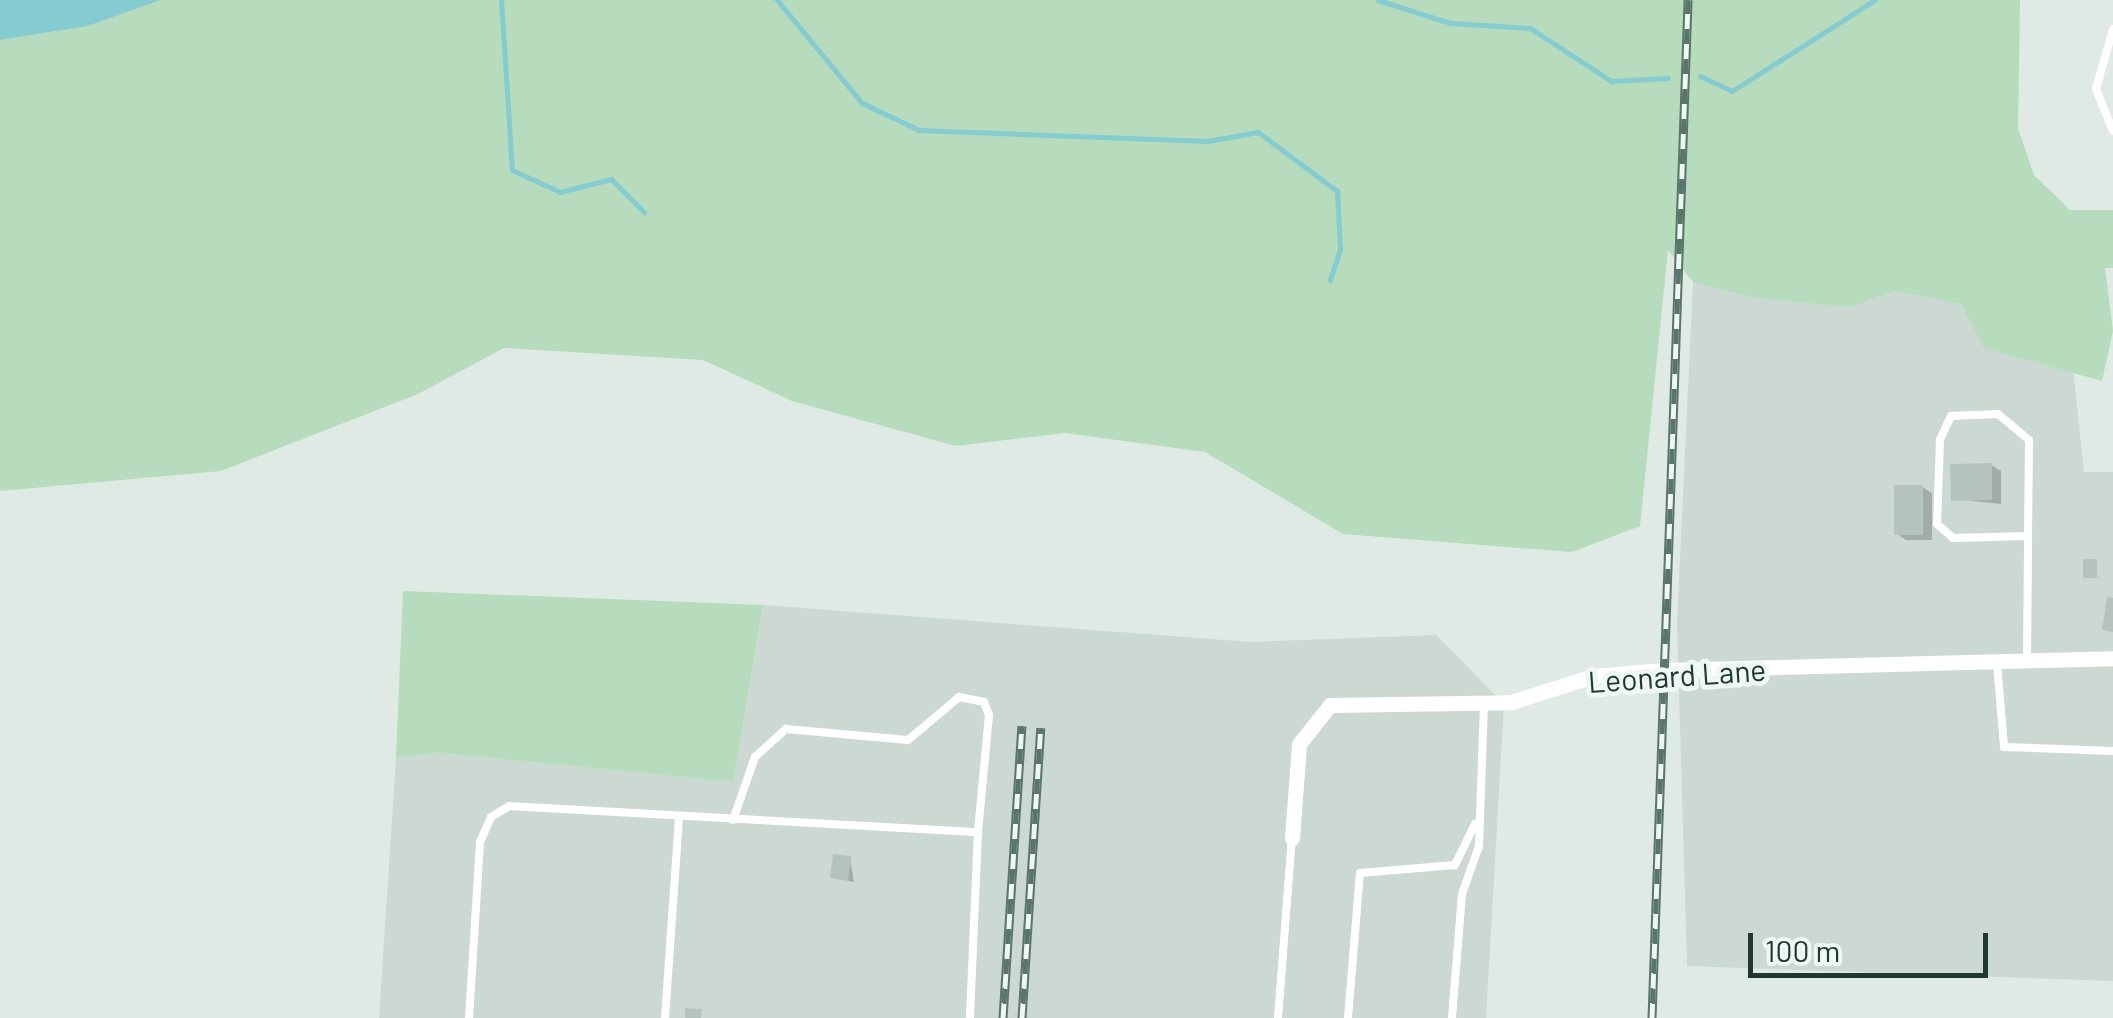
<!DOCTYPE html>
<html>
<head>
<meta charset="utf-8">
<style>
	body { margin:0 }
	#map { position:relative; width:2113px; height:1018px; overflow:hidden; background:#deeae3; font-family:Barlow,sans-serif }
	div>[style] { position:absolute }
	.built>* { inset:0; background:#ccd9d2 }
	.green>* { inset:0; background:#b7dbbd }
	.water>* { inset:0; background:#85cbd0 }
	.shadow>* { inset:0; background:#0003 }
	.stream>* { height:5px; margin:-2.5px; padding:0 2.5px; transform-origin:2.5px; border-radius:2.5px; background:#85cbd0 }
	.building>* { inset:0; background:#b4c4bc }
	.lane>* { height:8px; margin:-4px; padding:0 4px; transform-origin:4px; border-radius:4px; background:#fff }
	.street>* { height:15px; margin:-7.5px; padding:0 7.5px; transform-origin:7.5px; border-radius:7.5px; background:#fff }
	.rail>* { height:9px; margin-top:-4.5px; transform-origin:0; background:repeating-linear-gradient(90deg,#eef7f2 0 15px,#5a756b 0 30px); box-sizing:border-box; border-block:2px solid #5a756b }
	span { translate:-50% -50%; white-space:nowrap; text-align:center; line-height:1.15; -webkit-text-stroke:10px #eef7f2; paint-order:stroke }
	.street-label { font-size:30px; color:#203930 }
	.scale { position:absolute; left:1748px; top:933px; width:240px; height:45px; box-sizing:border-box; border:5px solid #203930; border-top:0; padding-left:12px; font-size:30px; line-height:35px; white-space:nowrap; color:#203930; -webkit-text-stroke:8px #eef7f2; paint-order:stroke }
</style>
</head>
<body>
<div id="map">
	<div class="built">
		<div style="clip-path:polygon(1693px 282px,1853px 307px,1894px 291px,1962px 304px,2073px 368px,2084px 472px,2113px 472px,2113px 981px,1687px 966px,1677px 623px)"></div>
		<div style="clip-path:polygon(763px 605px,1251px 642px,1436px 635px,1504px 704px,1486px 1018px,379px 1018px,396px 758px,438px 753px,733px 782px)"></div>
	</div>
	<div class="green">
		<div style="clip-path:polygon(161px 0,2020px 0,2018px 128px,2034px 175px,2070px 210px,2113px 210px,2113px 268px,2105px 268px,2113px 331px,2102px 381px,1984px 348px,1961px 304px,1894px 291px,1853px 307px,1757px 298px,1693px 282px,1668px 250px,1640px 526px,1572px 552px,1343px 534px,1205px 452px,1065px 433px,956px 446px,792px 401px,703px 360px,504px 348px,418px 394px,221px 471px,0 491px,0 40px,88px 26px)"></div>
		<div style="clip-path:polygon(403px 591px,763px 605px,733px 782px,438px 753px,396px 758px)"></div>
	</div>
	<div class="water">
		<div style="clip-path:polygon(0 0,161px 0,88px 26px,0 40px)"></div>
	</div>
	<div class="shadow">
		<div style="clip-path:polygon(1991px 465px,2001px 471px,2001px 504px,1953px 499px)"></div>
		<div style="clip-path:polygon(1922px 487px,1932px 493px,1932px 540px,1906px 540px,1897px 534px)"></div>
		<div style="clip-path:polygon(850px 858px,854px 882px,833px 877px)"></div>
	</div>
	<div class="stream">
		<div style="left:501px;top:0;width:170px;rotate:86.3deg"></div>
		<div style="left:512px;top:170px;width:53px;rotate:24.6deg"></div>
		<div style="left:560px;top:192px;width:53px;rotate:-14.3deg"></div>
		<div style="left:611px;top:179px;width:47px;rotate:45deg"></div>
		<div style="left:777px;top:0;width:134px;rotate:50.5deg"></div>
		<div style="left:862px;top:103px;width:63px;rotate:25.3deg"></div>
		<div style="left:919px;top:130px;width:288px;rotate:2.2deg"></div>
		<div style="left:1207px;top:141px;width:52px;rotate:-10deg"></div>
		<div style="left:1258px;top:132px;width:99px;rotate:36.8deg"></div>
		<div style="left:1337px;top:191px;width:58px;rotate:87deg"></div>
		<div style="left:1340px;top:249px;width:33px;rotate:108deg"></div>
		<div style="left:1378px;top:0;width:76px;rotate:17.7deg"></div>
		<div style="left:1450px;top:23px;width:80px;rotate:3.6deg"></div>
		<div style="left:1530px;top:28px;width:97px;rotate:33.2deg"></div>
		<div style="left:1611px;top:81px;width:57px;rotate:-3deg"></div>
		<div style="left:1700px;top:76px;width:35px;rotate:25deg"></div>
		<div style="left:1732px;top:91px;width:169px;rotate:-32.5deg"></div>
	</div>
	<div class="building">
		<div style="clip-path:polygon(1992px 463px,1992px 500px,1951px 501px,1950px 464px)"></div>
		<div style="clip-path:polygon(1894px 485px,1923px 485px,1923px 535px,1894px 535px)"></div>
		<div style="clip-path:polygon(2083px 559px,2097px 559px,2097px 578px,2083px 578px)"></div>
		<div style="clip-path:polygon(2107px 597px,2113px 598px,2113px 632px,2102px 630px)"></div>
		<div style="clip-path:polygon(833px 854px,851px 856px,848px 881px,830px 878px)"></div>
		<div style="clip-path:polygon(685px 1008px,702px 1009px,701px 1018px,685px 1018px)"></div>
	</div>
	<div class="lane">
		<div style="left:2113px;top:29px;width:62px;rotate:105.8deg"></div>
		<div style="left:2096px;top:89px;width:45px;rotate:68deg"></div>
		<div style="left:2027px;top:662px;width:126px;rotate:-89.5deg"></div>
		<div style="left:2028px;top:536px;width:96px;rotate:-89.4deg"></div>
		<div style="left:2029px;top:440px;width:40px;rotate:-140deg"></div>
		<div style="left:1998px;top:414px;width:47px;rotate:177.6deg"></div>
		<div style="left:1951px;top:416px;width:26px;rotate:115deg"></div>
		<div style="left:1940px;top:440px;width:84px;rotate:92deg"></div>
		<div style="left:1937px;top:524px;width:21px;rotate:41deg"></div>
		<div style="left:1953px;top:538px;width:75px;rotate:-1.5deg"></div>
		<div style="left:1997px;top:663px;width:84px;rotate:85.2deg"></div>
		<div style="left:2004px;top:747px;width:109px;rotate:2.1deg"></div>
		<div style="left:733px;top:820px;width:67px;rotate:-70.8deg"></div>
		<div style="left:755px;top:757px;width:42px;rotate:-42.1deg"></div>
		<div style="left:786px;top:729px;width:122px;rotate:5.2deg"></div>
		<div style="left:908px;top:740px;width:67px;rotate:-40.1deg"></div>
		<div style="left:959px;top:697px;width:25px;rotate:11deg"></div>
		<div style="left:984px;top:702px;width:14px;rotate:69deg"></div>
		<div style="left:989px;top:715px;width:118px;rotate:95.4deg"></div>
		<div style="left:469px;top:1018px;width:176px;rotate:-86.4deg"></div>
		<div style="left:480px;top:842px;width:27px;rotate:-66deg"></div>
		<div style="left:491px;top:817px;width:21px;rotate:-31deg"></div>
		<div style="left:509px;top:806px;width:470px;rotate:3.2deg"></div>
		<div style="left:978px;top:832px;width:186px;rotate:92.5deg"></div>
		<div style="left:665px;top:1018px;width:201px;rotate:-86deg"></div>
		<div style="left:1278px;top:1018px;width:181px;rotate:-85.6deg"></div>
		<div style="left:1348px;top:1018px;width:145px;rotate:-85.3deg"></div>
		<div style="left:1360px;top:873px;width:95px;rotate:-4.8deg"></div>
		<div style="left:1455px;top:865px;width:46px;rotate:-64deg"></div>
		<div style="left:1452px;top:1018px;width:124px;rotate:-85.4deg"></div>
		<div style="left:1462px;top:894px;width:51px;rotate:-70.5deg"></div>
		<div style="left:1479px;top:846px;width:141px;rotate:-88deg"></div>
	</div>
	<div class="street">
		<div style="left:1292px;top:838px;width:94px;rotate:-85.7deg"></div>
		<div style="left:1299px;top:744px;width:50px;rotate:-51.5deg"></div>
		<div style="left:1330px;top:705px;width:181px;rotate:-0.9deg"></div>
		<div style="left:1511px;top:702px;width:86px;rotate:-17.6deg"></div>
		<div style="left:1593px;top:676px;width:70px;rotate:-4.9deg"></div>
		<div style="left:1663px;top:670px;width:450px;rotate:-1.5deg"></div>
	</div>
	<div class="rail">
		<div style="left:1003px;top:1018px;width:293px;rotate:-86.3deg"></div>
		<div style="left:1022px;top:1018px;width:291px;rotate:-86.3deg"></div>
		<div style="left:1652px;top:1018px;width:1019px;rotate:-87.97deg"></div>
	</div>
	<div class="street-label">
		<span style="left:1677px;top:675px;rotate:-4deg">Leonard Lane</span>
	</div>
	<div class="scale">100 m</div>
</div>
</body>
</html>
